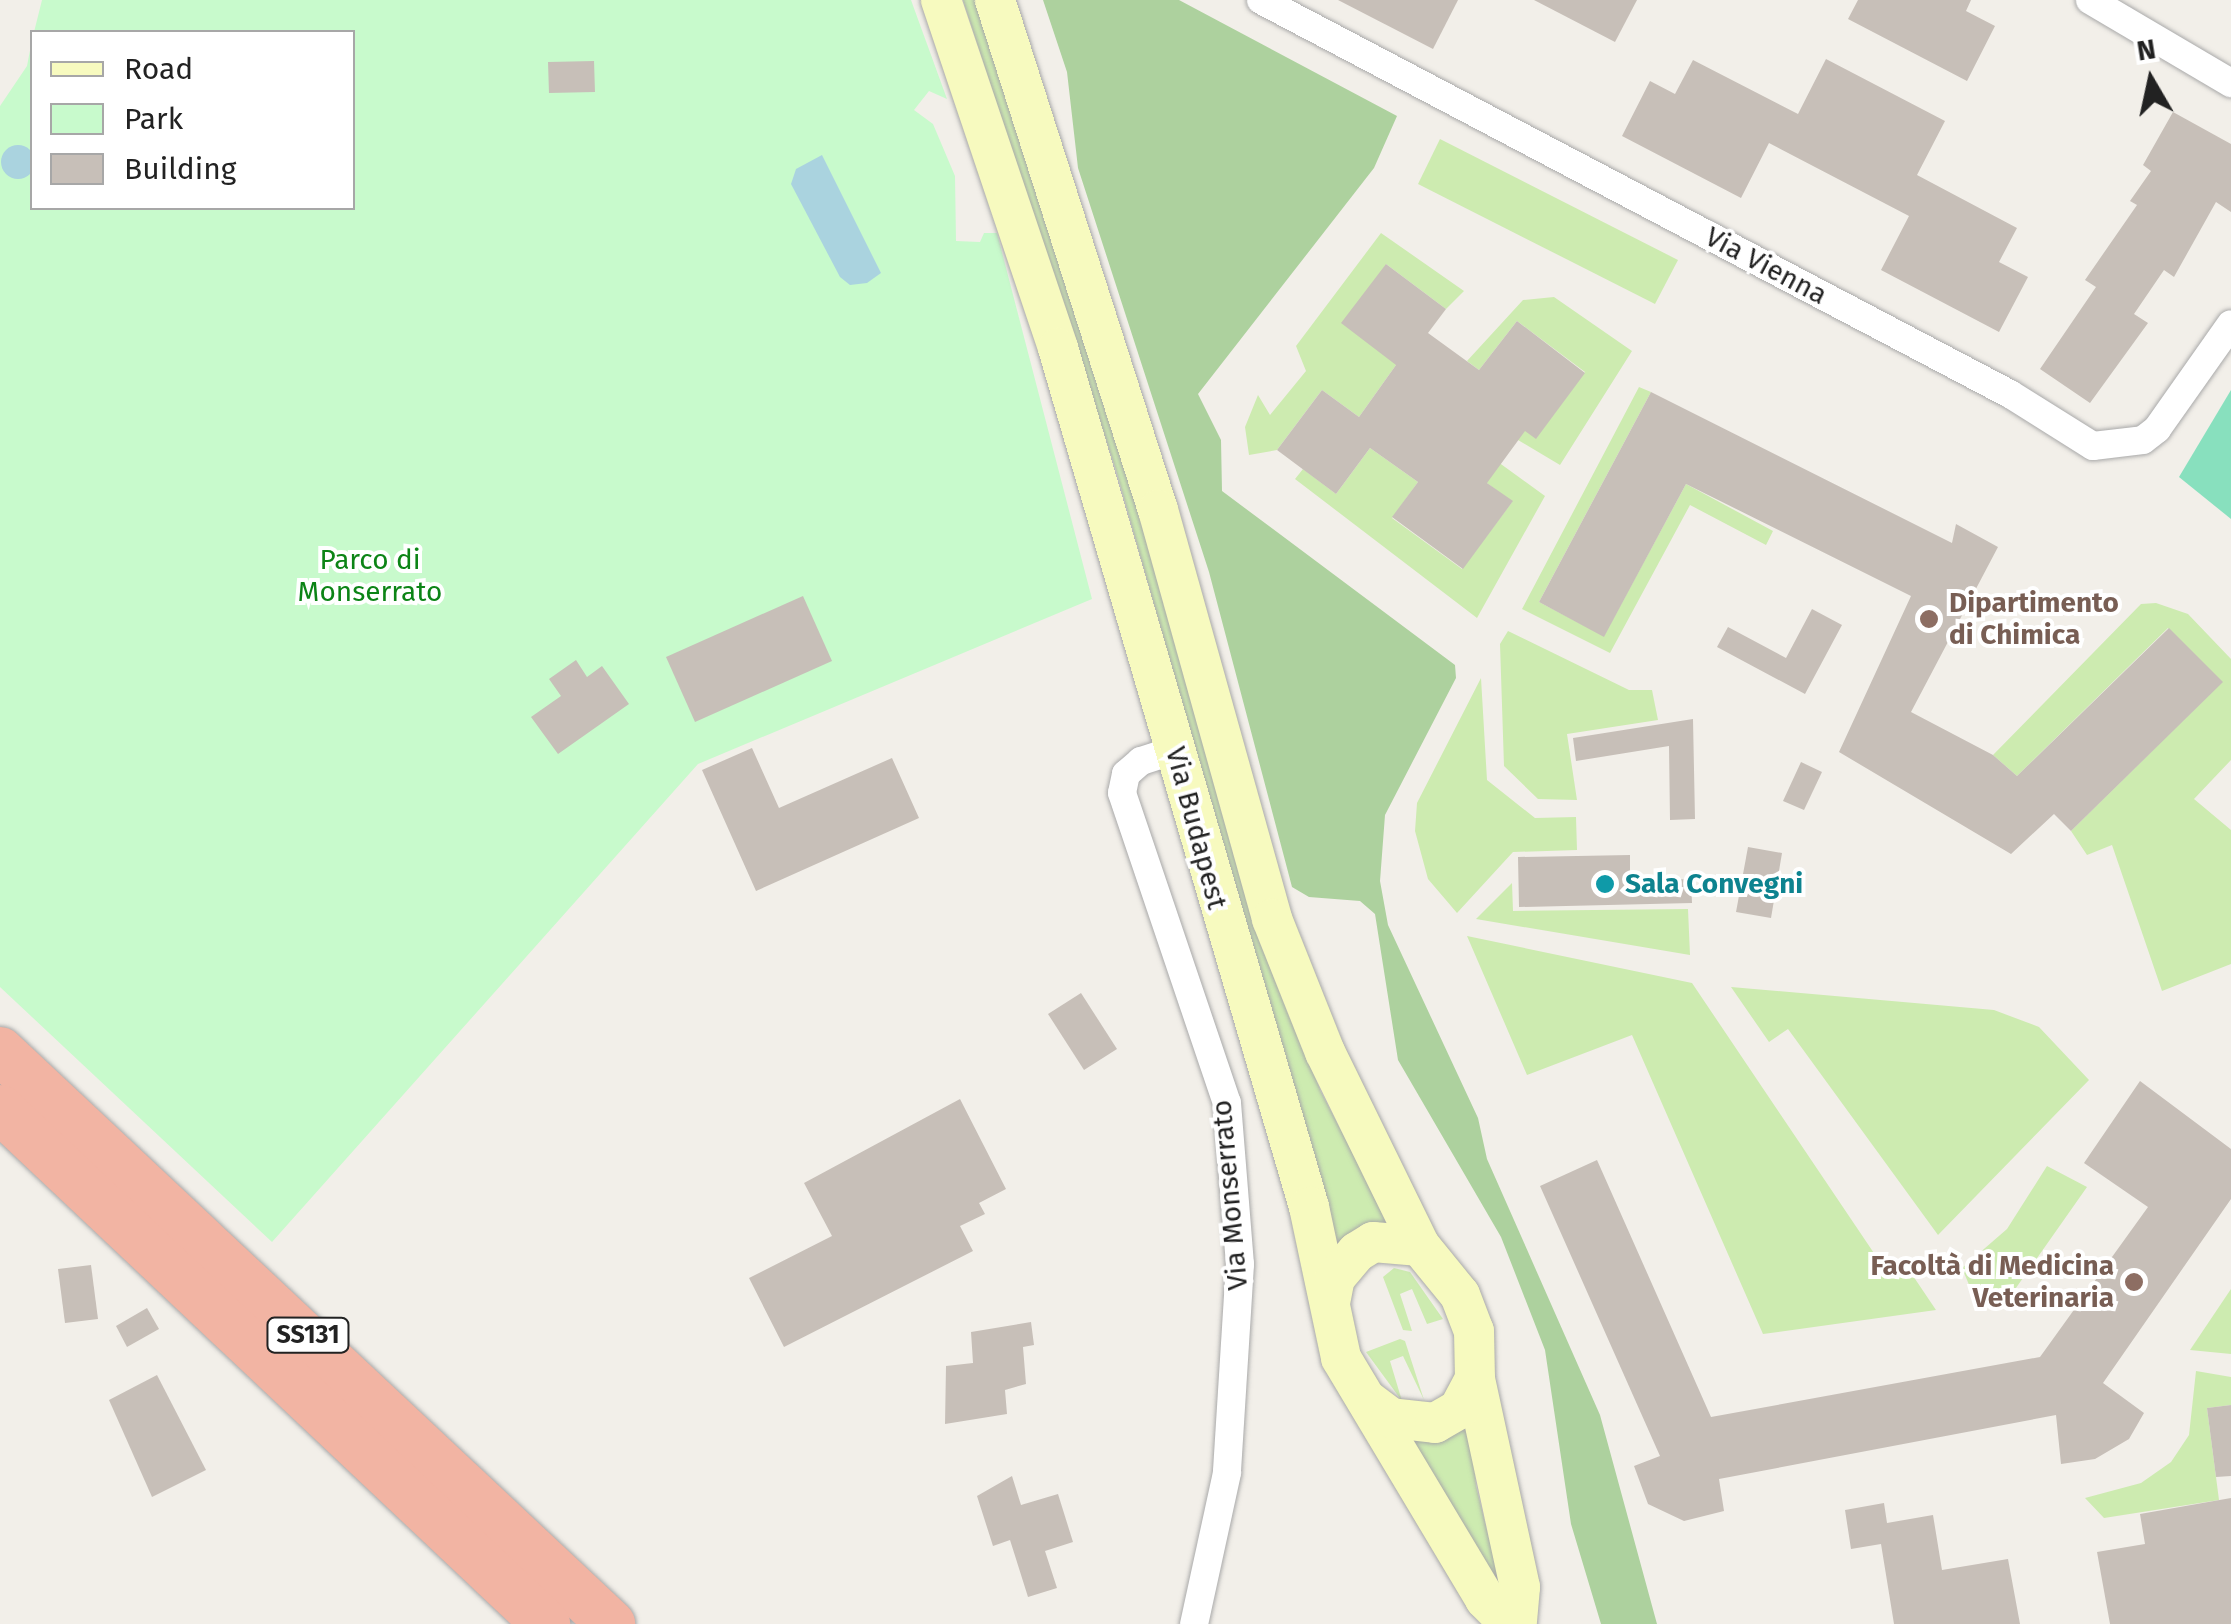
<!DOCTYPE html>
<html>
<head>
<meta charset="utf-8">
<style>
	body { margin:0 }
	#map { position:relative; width:2231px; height:1624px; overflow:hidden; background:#f2efe9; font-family:"Fira Sans",sans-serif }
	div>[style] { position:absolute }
	.grass>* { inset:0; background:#cdebb0 }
	.forest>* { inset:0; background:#add19e }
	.park>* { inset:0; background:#c8facc }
	.pitch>* { inset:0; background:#88e0be }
	.water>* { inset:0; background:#aad3df }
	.round { border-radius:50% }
	.building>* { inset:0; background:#c7bfb8 }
	.roads { filter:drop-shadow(0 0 2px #a9a9a9) drop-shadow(0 0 2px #a9a9a9) }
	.minor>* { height:28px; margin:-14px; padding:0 14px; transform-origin:14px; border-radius:14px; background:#fff }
	.secondary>* { height:40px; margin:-20px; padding:0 20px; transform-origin:20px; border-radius:20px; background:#f7fabf }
	.trunk>* { height:48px; margin:-24px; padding:0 24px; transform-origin:24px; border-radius:24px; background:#f2b4a3 }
	.dots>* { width:28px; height:28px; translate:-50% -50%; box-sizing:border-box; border:5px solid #fff; border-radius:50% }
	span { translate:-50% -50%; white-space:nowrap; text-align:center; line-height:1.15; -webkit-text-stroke:8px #fff; paint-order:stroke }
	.shield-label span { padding:2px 8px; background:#fff; border:2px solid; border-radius:8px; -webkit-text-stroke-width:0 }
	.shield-label { font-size:25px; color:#222; font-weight:700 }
	.street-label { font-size:28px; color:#222 }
	.park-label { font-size:28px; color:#0c8416 }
	.education-label { font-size:28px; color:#785e54; font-weight:700 }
	.left { translate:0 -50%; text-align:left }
	.right { translate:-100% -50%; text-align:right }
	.culture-label { font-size:28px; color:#0d838f; font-weight:700 }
	.legend { position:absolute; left:30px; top:30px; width:325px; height:180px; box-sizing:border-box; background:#fff; border:2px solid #a7a7a7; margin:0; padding:12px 18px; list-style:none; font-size:30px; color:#222 }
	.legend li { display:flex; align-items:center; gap:20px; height:50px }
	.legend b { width:50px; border:2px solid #a7a7a7 }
	.north { position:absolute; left:2101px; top:30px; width:100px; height:100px; -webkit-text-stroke:8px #fff; paint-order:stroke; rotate:351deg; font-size:28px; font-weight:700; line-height:40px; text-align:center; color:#222 }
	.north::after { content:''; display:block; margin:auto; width:35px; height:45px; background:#222; clip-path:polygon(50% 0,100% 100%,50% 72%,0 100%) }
</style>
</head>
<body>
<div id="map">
	<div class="grass">
		<div style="clip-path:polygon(963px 0,975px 0,1128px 466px,1276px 977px,1321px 1092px,1393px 1230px,1338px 1253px,1116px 470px)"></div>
		<div style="clip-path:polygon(1440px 139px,1678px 260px,1655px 304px,1418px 184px)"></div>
		<div style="clip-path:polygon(1381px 233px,1464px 291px,1446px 309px,1386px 264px,1396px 365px,1359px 417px,1322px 390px,1277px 450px,1249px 455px,1245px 427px,1258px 395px,1270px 415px,1306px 371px,1296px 346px)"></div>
		<div style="clip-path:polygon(1554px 297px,1632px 351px,1560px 465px,1518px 440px,1502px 413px,1536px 438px,1585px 372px,1517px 321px,1479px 370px,1467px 361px,1523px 300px)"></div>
		<div style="clip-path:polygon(1639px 387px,1651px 392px,1539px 602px,1604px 636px,1686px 484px,1773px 531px,1766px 545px,1690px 505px,1610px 653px,1522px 609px)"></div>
		<div style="clip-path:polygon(1476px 446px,1545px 496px,1477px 618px,1295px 479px,1303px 469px,1336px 494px,1370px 448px,1418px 482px,1392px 518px,1462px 569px,1512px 502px,1462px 464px)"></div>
		<div style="clip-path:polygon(2156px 603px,2188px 614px,2231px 659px,2231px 760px,2194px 799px,2231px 830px,2231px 964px,2162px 991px,2112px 845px,2087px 855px,2071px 831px,2222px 682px,2168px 628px,2017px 776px,1993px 755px,2141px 604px)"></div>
		<div style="clip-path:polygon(1508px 631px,1629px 690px,1652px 690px,1658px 720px,1567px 734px,1577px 800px,1538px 799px,1504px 766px,1500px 644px)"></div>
		<div style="clip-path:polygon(1481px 678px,1487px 780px,1535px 818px,1576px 817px,1577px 850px,1513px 852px,1457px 913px,1428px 879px,1415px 831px,1417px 803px)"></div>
		<div style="clip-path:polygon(1512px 883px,1513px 911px,1688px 909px,1690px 955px,1476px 919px)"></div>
		<div style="clip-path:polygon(1467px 936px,1692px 983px,1886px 1271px,1903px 1261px,1936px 1310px,1763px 1334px,1632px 1035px,1527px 1075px)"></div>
		<div style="clip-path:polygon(1731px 987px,1994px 1010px,2039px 1027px,2089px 1080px,1938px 1235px,1788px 1029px,1769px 1042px)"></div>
		<div style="clip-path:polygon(2047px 1166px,2087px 1187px,2011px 1295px,1975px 1299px,1962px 1268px,2007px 1229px)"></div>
		<div style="clip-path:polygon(1394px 1268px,1410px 1272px,1443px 1319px,1427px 1324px,1412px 1289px,1400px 1294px,1412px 1331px,1403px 1330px,1383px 1277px)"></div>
		<div style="clip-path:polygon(2231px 1289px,2231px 1354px,2190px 1350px)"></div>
		<div style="clip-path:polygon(1400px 1339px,1405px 1341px,1424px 1400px,1403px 1356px,1390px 1361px,1402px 1401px,1366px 1352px)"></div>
		<div style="clip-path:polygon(2196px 1371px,2231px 1377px,2231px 1405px,2207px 1408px,2219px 1500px,2104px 1518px,2085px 1498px,2141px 1483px,2171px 1462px,2189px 1435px)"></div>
		<div style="clip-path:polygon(1470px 1417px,1476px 1486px,1503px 1595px,1410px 1441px)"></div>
	</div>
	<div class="forest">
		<div style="clip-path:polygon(1043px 0,1179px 0,1397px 116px,1374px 168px,1198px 394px,1221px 440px,1222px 491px,1455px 665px,1456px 678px,1385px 815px,1380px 881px,1388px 925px,1478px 1118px,1487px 1159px,1600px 1415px,1657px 1624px,1601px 1624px,1571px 1524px,1545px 1350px,1501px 1237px,1398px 1060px,1375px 914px,1360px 901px,1309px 897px,1292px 887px,1209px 572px,1078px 168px,1067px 72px)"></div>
	</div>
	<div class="park">
		<div style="clip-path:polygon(42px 0,911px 0,947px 99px,929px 91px,914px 110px,933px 124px,955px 176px,956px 241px,980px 242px,984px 233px,997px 233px,1092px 599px,698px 764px,272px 1242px,0 987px,0 106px,27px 66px,32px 40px,32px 208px,352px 208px,352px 32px,34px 32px)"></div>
	</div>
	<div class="pitch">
		<div style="clip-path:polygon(2231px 390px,2231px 519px,2179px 477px)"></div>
	</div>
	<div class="water">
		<div class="round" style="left:1px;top:145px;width:34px;height:34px"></div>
		<div style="clip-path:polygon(822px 155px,881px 273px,867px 283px,850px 285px,840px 277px,791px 184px,796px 169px)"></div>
	</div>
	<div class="building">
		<div style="clip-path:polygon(1338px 0,1458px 0,1433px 49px)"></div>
		<div style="clip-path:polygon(1534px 0,1637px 0,1615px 42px)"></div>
		<div style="clip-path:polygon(1858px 0,1971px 0,1966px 11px,1995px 26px,1967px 81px,1848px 19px)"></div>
		<div style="clip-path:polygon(1826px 59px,1945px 121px,1917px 175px,2017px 228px,1999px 262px,2028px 277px,1999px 332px,1881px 270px,1909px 216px,1769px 143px,1741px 198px,1622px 136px,1650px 81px,1675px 94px,1693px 60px,1798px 114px)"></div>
		<div style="clip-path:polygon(594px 61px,595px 92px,549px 93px,548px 62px)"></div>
		<div style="clip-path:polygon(2173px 112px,2231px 144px,2231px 212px,2216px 202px,2174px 277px,2164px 270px,2134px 314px,2148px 323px,2090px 403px,2040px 369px,2096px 287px,2085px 280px,2137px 205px,2130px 201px,2151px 171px,2143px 165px)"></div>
		<div style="clip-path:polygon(1386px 264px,1446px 309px,1428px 333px,1479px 370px,1517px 321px,1585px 373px,1536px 439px,1525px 431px,1487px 483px,1513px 501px,1463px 569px,1392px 517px,1418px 482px,1370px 448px,1336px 494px,1277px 450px,1322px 390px,1359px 417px,1396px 365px,1341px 323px)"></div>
		<div style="clip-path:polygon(1651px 392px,1952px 543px,1956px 524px,1998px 547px,1911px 712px,1993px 755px,2017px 776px,2169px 628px,2223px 682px,2071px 831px,2054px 814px,2011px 854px,1839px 752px,1911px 596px,1686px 484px,1604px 637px,1539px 602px)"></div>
		<div style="clip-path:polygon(803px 596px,832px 661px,695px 722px,666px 657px)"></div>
		<div style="clip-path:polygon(1812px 609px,1842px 625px,1805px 694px,1717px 647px,1728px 627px,1786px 658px)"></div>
		<div style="clip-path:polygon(576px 660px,587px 677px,602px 666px,629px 704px,558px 754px,531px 717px,561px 696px,549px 679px)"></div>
		<div style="clip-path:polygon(1693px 719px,1695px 819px,1670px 820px,1669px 746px,1576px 761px,1573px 738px)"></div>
		<div style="clip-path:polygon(752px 748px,779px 808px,892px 758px,919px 818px,756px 891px,702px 770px)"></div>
		<div style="clip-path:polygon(1801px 762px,1822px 772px,1804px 810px,1783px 801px)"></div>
		<div style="clip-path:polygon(1748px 847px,1782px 853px,1771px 918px,1736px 912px)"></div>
		<div style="clip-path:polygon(1630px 855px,1630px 881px,1691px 879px,1692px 903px,1519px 907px,1518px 857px)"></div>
		<div style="clip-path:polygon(1081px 993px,1117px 1049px,1084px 1070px,1048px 1014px)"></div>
		<div style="clip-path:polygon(2140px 1081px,2231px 1149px,2231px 1199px,2103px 1383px,2144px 1413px,2129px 1439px,2095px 1459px,2061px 1464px,2056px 1415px,1719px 1479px,1724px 1511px,1684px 1521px,1648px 1504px,1634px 1466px,1660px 1456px,1540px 1186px,1597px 1160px,1711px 1417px,2040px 1357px,2148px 1207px,2084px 1163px)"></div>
		<div style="clip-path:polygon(960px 1099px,1006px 1189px,979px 1203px,985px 1214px,960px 1226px,973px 1251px,784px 1347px,749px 1278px,832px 1236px,804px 1183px)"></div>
		<div style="clip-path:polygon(91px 1265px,98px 1319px,65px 1323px,58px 1269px)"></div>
		<div style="clip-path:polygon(147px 1308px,159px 1329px,127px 1347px,116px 1326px)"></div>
		<div style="clip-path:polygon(1031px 1322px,1034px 1345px,1023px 1347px,1026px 1384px,1005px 1390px,1007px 1414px,945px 1424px,946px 1366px,973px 1363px,971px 1332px)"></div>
		<div style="clip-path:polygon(157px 1375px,206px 1470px,152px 1497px,109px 1400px)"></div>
		<div style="clip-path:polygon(2231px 1405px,2231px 1476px,2216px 1477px,2207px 1408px)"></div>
		<div style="clip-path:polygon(1012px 1476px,1021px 1505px,1058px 1494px,1073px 1542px,1045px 1551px,1057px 1588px,1028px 1597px,1010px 1540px,993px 1546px,977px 1496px)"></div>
		<div style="clip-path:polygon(2231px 1498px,2231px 1624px,2110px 1624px,2097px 1552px,2145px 1544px,2140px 1514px)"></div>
		<div style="clip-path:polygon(1884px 1503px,1887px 1523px,1933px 1515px,1942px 1570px,2008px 1559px,2020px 1624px,1894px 1624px,1881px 1544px,1851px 1549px,1845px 1510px)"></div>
	</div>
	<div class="roads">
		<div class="minor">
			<div style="left:1261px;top:0;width:846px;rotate:27.75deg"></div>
			<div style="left:2010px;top:394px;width:98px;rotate:32.1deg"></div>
			<div style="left:2093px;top:446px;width:50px;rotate:-6.8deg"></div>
			<div style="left:2143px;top:440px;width:18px;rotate:-38deg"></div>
			<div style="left:2157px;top:429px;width:128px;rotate:-54.8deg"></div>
			<div style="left:2090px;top:0;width:164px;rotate:30.5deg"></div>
			<div style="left:1175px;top:750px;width:36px;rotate:162deg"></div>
			<div style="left:1141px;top:761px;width:20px;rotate:139deg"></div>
			<div style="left:1126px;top:774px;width:19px;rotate:102deg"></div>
			<div style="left:1122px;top:793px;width:327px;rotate:71.3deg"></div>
			<div style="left:1227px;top:1103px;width:162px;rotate:85.4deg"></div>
			<div style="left:1240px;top:1264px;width:209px;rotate:93.6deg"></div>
			<div style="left:1227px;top:1473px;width:155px;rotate:102.3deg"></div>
		</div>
		<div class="secondary">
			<div style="left:941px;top:0;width:367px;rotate:71.4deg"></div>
			<div style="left:1058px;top:348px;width:895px;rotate:73.71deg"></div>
			<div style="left:1309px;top:1207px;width:154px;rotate:78deg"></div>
			<div style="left:1341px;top:1358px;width:281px;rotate:59.1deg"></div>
			<div style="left:1485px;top:1599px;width:35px;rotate:45deg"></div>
			<div style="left:995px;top:0;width:535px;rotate:72.28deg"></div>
			<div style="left:1158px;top:510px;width:425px;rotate:74.4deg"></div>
			<div style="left:1272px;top:919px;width:143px;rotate:68.3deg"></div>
			<div style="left:1325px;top:1052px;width:216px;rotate:63.9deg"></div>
			<div style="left:1420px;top:1246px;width:63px;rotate:50.8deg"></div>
			<div style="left:1460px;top:1295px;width:39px;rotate:69deg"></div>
			<div style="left:1474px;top:1331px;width:48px;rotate:88.8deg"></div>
			<div style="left:1475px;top:1379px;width:213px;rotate:77.8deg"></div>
			<div style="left:1520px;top:1587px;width:37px;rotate:95deg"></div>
			<div style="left:1330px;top:1303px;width:25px;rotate:-79deg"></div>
			<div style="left:1335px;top:1278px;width:34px;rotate:-50deg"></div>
			<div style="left:1357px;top:1252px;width:19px;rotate:-32deg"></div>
			<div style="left:1373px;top:1242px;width:47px;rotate:4.9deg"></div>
			<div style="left:1367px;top:1400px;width:30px;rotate:37deg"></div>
			<div style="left:1391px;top:1418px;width:44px;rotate:6.5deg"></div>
			<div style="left:1435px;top:1423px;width:28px;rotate:-30deg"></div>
			<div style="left:1459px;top:1409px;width:34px;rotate:-62deg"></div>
		</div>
		<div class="trunk">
			<div style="left:0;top:1051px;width:838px;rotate:43.16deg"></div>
			<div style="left:0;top:1109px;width:751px;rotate:43.33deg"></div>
		</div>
	</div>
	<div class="dots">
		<div style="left:1929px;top:619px;background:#8d6e63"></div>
		<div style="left:1605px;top:884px;background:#0f9aa8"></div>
		<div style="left:2134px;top:1282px;background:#8d6e63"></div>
	</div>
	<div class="shield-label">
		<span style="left:308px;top:1335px">SS131</span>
	</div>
	<div class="street-label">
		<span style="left:1766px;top:266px;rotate:28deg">Via Vienna</span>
		<span style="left:1196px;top:828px;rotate:75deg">Via Budapest</span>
		<span style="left:1230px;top:1195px;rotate:-95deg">Via Monserrato</span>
	</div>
	<div class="park-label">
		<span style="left:370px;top:576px">Parco di<br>Monserrato</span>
	</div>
	<div class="education-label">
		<span class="left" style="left:1949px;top:619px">Dipartimento<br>di Chimica</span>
		<span class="right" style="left:2114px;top:1282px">Facoltà di Medicina<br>Veterinaria</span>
	</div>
	<div class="culture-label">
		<span class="left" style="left:1625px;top:884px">Sala Convegni</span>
	</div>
	<ul class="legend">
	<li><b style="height:12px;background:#f7fabf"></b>Road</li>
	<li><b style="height:28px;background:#c8facc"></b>Park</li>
	<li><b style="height:28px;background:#c7bfb8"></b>Building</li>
	</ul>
	<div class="north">N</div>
</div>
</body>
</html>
